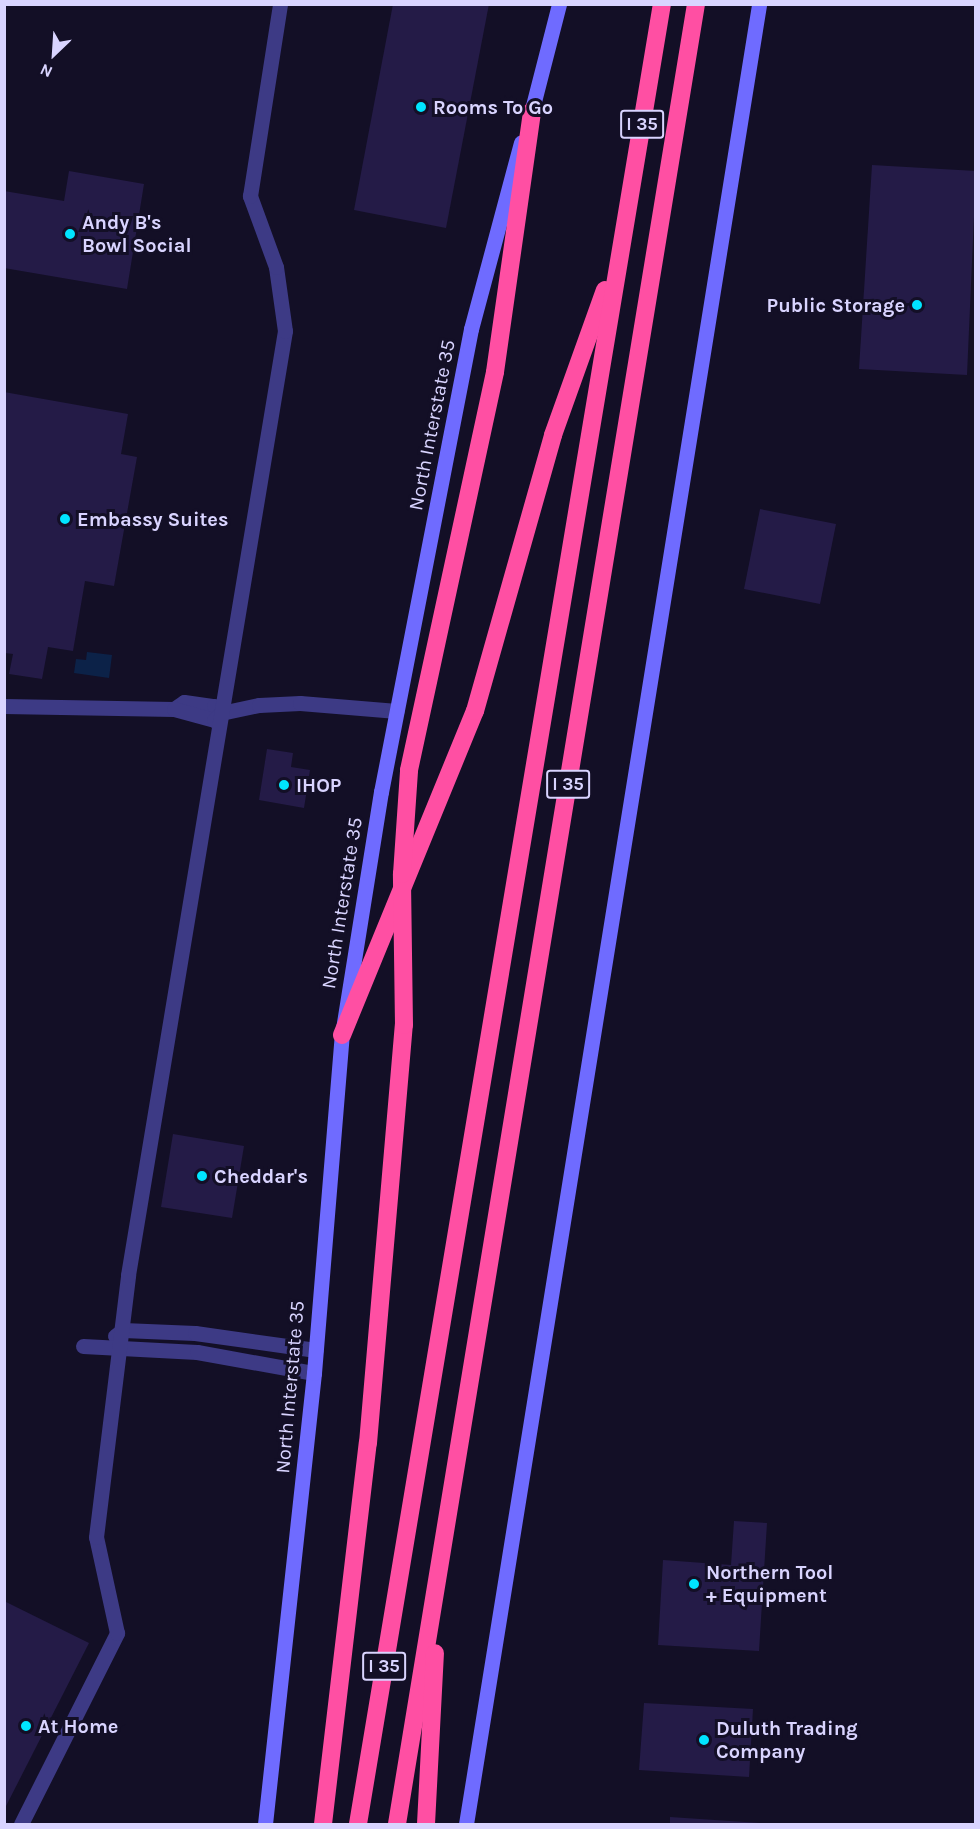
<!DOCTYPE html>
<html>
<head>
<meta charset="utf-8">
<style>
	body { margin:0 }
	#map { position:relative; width:980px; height:1829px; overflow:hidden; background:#130f26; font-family:Karla,sans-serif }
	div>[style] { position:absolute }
	.water>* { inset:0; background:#0c2248 }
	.building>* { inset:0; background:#241b47 }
	.street>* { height:15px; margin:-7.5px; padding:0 7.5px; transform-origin:7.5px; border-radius:7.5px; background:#3d3a85 }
	.secondary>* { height:15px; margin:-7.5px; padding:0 7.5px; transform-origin:7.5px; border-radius:7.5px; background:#6f6bff }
	.highway>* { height:18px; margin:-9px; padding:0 9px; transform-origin:9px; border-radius:9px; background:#ff4fa3 }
	.dots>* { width:16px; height:16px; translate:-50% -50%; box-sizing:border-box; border:3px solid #130f26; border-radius:50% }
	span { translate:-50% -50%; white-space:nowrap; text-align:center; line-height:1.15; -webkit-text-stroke:6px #130f26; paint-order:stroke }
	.shield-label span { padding:2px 4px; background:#130f26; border:2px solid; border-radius:4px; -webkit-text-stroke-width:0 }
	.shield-label { font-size:18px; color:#d9d4ff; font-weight:700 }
	.poi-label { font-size:20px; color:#d9d4ff; font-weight:700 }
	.left { translate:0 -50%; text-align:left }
	.right { translate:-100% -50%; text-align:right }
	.street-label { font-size:20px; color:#d9d4ff }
	.frame { position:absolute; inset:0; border:6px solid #d9d4ff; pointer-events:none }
	.north { position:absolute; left:24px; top:24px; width:60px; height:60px; -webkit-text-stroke:4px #130f26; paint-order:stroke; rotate:205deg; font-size:16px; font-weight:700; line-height:24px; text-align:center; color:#d9d4ff }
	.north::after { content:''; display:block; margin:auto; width:21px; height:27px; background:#d9d4ff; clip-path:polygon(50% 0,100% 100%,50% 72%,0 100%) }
</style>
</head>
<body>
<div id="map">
	<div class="water">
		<div style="clip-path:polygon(87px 652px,112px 655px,109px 678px,74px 673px,76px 659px,86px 660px)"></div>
	</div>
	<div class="building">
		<div style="clip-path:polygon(393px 4px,489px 4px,446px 228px,354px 210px)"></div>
		<div style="clip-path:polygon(872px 165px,976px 171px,967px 375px,859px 369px)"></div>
		<div style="clip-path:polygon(69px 171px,144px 184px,127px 289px,4px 268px,4px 191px,64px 201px)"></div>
		<div style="clip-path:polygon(4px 392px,128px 414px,121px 454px,137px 457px,114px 586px,85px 581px,73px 651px,48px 647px,42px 679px,9px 674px,13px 654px,5px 653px)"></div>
		<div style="clip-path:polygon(760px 509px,836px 524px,820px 604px,744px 589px)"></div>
		<div style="clip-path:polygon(267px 749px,293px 753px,291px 767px,310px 770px,304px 808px,259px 800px)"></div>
		<div style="clip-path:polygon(173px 1134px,244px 1146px,232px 1218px,161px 1207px)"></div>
		<div style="clip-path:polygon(734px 1521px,767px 1523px,759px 1651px,658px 1645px,663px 1560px,731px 1565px)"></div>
		<div style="clip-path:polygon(4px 1601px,89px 1643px,4px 1810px)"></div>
		<div style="clip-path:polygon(644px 1703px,753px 1709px,749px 1777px,639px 1770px)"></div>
		<div style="clip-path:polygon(670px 1817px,760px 1823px,760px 1824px,670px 1824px)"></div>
	</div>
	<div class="street">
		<div style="left:4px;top:706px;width:170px;rotate:1deg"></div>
		<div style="left:174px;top:709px;width:12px;rotate:-35deg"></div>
		<div style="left:184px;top:702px;width:30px;rotate:8deg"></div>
		<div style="left:214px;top:706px;width:10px;rotate:45deg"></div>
		<div style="left:174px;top:709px;width:41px;rotate:15.4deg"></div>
		<div style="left:214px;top:720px;width:10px;rotate:-45deg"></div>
		<div style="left:221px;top:713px;width:39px;rotate:-12deg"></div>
		<div style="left:259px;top:705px;width:41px;rotate:-2.8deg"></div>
		<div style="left:300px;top:703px;width:97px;rotate:4.7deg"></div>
		<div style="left:115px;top:1336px;width:10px;rotate:-37deg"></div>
		<div style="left:123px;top:1330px;width:72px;rotate:2.4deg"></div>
		<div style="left:195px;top:1333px;width:122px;rotate:8deg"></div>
		<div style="left:83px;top:1346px;width:114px;rotate:3deg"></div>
		<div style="left:197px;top:1352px;width:119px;rotate:10.2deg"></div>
		<div style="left:21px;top:1824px;width:214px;rotate:-63.3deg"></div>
		<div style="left:117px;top:1633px;width:98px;rotate:-102.3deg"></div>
		<div style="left:96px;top:1537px;width:264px;rotate:-83deg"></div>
		<div style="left:128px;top:1275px;width:957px;rotate:-80.56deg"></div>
		<div style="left:285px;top:331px;width:65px;rotate:-98deg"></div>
		<div style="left:276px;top:267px;width:76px;rotate:-110.1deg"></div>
		<div style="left:250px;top:196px;width:194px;rotate:-81.1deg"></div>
	</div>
	<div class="secondary">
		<div style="left:529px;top:121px;width:121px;rotate:-75.6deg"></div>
		<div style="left:265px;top:1824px;width:454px;rotate:-83.8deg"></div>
		<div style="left:314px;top:1373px;width:339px;rotate:-85.3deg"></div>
		<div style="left:342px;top:1035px;width:246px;rotate:-80.9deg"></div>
		<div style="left:381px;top:792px;width:472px;rotate:-79deg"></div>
		<div style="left:471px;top:329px;width:193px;rotate:-75deg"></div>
		<div style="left:466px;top:1824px;width:1843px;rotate:-80.85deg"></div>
	</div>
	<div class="highway">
		<div style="left:342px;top:1035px;width:350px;rotate:-67.7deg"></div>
		<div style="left:475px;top:711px;width:287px;rotate:-74.2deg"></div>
		<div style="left:553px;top:435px;width:154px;rotate:-70.3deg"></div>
		<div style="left:323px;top:1824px;width:384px;rotate:-83.3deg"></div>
		<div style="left:368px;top:1443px;width:420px;rotate:-85.1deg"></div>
		<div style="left:404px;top:1025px;width:151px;rotate:-90.8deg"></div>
		<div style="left:402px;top:874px;width:104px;rotate:-86.1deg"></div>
		<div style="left:409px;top:770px;width:407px;rotate:-77.8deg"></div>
		<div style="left:495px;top:372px;width:264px;rotate:-81.9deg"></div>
		<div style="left:358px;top:1824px;width:1845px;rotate:-80.52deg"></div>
		<div style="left:397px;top:1824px;width:1844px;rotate:-80.67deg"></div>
		<div style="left:426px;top:1824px;width:171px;rotate:-87deg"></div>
	</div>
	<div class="dots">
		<div style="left:421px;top:107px;background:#00e5ff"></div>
		<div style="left:70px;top:234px;background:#00e5ff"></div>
		<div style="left:917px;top:305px;background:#00e5ff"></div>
		<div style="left:65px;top:519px;background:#00e5ff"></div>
		<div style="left:284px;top:785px;background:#00e5ff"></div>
		<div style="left:202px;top:1176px;background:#00e5ff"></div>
		<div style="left:694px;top:1584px;background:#00e5ff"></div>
		<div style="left:26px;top:1726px;background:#00e5ff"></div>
		<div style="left:704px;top:1740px;background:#00e5ff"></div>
	</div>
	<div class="shield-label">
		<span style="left:642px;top:124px">I 35</span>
		<span style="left:568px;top:784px">I 35</span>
		<span style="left:384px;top:1666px">I 35</span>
	</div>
	<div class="poi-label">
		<span class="left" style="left:433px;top:107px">Rooms To Go</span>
		<span class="left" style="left:82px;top:234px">Andy B's<br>Bowl Social</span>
		<span class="right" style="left:905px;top:305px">Public Storage</span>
		<span class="left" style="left:77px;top:519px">Embassy Suites</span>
		<span class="left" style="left:296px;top:785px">IHOP</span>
		<span class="left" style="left:214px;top:1176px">Cheddar's</span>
		<span class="left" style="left:706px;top:1584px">Northern Tool<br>+ Equipment</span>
		<span class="left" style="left:38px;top:1726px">At Home</span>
		<span class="left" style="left:716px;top:1740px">Duluth Trading<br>Company</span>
	</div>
	<div class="street-label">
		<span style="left:432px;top:425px;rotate:-79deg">North Interstate 35</span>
		<span style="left:342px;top:903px;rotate:-81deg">North Interstate 35</span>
		<span style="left:290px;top:1387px;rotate:-85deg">North Interstate 35</span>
	</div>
	<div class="frame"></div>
	<div class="north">N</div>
</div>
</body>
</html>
